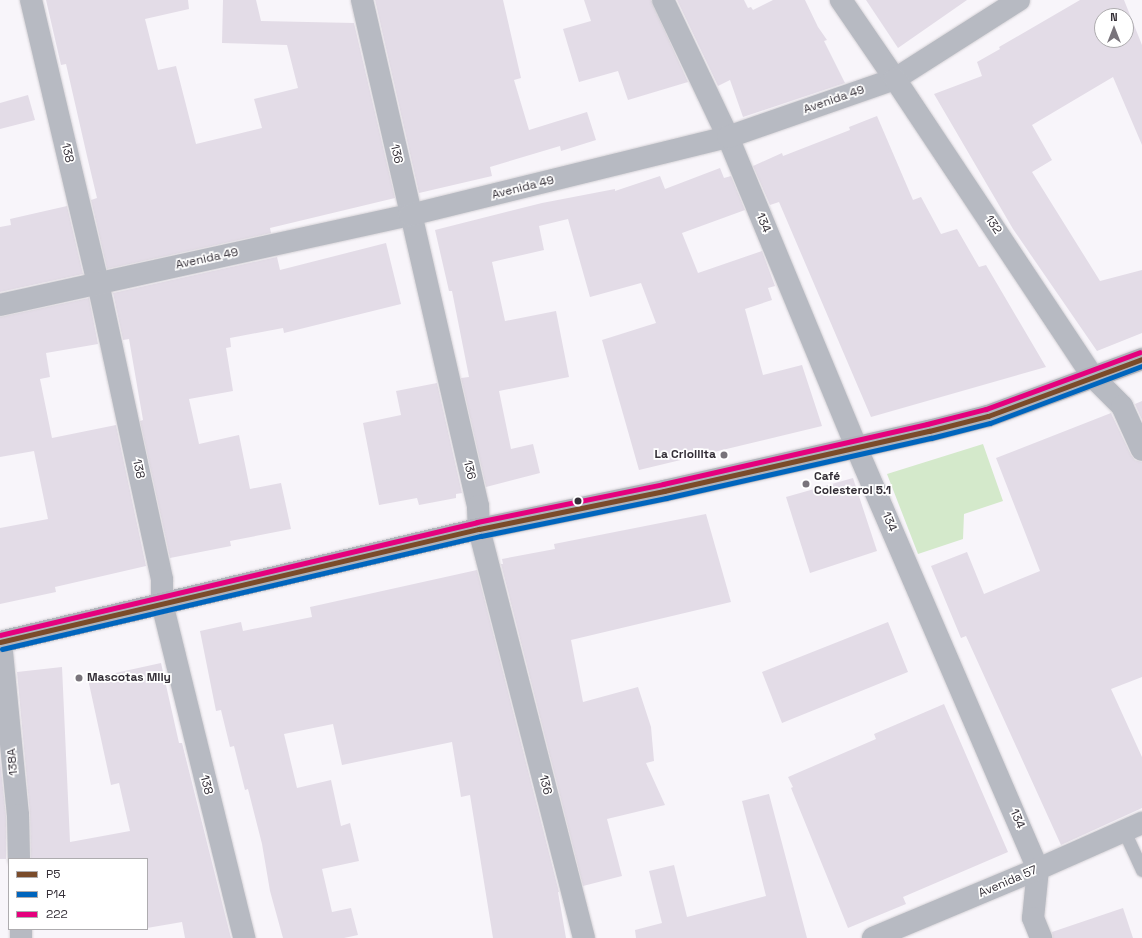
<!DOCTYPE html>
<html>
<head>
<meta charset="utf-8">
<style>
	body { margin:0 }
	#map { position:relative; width:1142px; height:938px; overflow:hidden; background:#f8f5fa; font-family:"Space Grotesk",sans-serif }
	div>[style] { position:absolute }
	.green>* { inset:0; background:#d4e9cb }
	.building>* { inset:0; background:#e3dce7 }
	.roads { filter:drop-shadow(0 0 1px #d5d2d6) drop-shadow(0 0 1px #d5d2d6) }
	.service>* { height:13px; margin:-6.5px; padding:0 6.5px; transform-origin:6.5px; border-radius:6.5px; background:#b7bac2 }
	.minor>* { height:22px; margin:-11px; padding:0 11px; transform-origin:11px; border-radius:11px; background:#b7bac2 }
	.tertiary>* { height:22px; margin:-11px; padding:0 11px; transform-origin:11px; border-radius:11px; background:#b7bac2 }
	.primary>* { height:22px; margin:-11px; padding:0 11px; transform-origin:11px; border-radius:11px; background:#afb2ba }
	.bus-1>* { height:5px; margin:-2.5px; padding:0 2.5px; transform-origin:2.5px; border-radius:2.5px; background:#7a4b2a }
	.bus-2>* { height:5px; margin:-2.5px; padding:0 2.5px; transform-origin:2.5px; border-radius:2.5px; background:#0065bd }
	.bus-3>* { height:5px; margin:-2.5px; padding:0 2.5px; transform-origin:2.5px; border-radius:2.5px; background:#e5007d }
	.dots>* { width:11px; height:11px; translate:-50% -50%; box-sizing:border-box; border:2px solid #fff; border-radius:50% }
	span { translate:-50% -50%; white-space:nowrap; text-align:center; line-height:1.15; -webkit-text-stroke:3.5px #fff; paint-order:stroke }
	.street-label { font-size:12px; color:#342f37 }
	.poi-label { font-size:12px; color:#342f37; font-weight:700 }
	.right { translate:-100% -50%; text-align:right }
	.left { translate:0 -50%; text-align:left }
	.legend { position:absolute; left:8px; top:858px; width:140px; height:72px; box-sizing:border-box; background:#fff; border:1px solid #aeacaf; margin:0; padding:5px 7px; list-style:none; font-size:12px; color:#342f37 }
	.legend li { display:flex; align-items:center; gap:8px; height:20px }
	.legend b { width:20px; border:1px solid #aeacaf }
	.north { position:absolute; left:1094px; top:8px; width:40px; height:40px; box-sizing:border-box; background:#fff; border:1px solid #aeacaf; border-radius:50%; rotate:0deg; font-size:11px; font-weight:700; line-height:16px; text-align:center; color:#342f37 }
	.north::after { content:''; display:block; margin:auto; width:14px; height:18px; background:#79747b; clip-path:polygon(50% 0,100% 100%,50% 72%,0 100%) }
</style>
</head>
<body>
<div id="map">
	<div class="green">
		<div style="clip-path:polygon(983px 444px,1003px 501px,964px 514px,963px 539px,918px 554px,887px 474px)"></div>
	</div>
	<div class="building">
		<div style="clip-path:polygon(46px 0,188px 0,189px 9px,145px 19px,158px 70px,176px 66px,196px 144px,262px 128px,254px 99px,298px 88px,287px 45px,222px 43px,223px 0,256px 0,261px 21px,354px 23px,395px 198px,270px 228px,271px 233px,107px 269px,91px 200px,97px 198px,87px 156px,66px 64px,61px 65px)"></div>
		<div style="clip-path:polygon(375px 0,503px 0,521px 78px,514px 80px,529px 130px,587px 112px,596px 140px,561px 151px,560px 146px,490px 167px,492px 176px,419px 193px)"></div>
		<div style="clip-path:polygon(584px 0,651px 0,688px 82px,628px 100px,618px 71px,579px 82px,563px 29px,591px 21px)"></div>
		<div style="clip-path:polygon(677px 0,744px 0,748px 8px,751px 7px,753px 10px,773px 0,805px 0,818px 27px,827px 40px,824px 41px,845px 83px,743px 117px,730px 80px,718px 86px)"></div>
		<div style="clip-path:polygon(866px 0,967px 0,898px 48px)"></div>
		<div style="clip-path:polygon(evenodd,1080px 0,1124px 0,1142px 45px,1142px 145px,1113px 77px,1032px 125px,1052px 160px,1032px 172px,1100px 281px,1142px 270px,1142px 333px,1097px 351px,1013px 229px,934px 94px,982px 76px,977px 62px,1000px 49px,999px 47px,1080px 0,1102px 16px,1126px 16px,1126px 40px,1102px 40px,1102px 16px)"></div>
		<div style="clip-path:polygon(28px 95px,35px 120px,0 129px,0 103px)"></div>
		<div style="clip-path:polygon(877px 116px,913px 200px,921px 197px,941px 234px,957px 229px,979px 267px,986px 265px,1046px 367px,871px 417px,779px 202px,770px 205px,753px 166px,782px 153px,783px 156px,850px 130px,849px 127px)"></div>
		<div style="clip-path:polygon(720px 168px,724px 178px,731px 176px,745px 210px,682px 233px,698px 273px,762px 251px,775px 286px,768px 288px,772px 300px,745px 309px,763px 375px,802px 365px,822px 426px,639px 470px,602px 340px,656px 323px,641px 283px,590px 297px,568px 219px,539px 226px,544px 250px,492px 262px,505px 321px,556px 311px,569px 377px,499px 391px,511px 449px,533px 444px,540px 473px,486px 487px,461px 378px,469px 377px,452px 291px,449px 291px,435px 230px,542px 203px,615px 189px,615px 191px,660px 176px,665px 189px)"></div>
		<div style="clip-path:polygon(67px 206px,83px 274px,0 292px,0 227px,11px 225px,10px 219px)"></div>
		<div style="clip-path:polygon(386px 243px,401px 304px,284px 333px,283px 328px,230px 338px,231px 347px,226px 348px,233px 391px,189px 399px,199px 444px,239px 435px,250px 489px,281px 483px,291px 529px,230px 541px,231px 546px,170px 558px,140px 421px,143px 420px,129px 339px,123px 340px,113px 293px,277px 257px,280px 270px)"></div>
		<div style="clip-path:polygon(89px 298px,98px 344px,46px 353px,50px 377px,40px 379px,52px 438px,116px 425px,146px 566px,55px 587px,56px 592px,0 604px,0 528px,48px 519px,34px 451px,0 457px,0 317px)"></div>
		<div style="clip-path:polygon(437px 383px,462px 493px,456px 494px,456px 498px,419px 505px,417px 498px,379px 505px,363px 423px,401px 415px,396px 391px)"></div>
		<div style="clip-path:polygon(1142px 401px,1142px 420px,1135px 404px)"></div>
		<div style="clip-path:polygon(1111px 413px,1131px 455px,1135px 460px,1142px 462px,1142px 677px,1111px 689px,1142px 757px,1142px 808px,1061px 845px,966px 636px,961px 638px,931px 566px,967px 552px,984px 594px,1040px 571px,996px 458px)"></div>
		<div style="clip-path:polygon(853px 478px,877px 551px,810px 573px,786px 497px)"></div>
		<div style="clip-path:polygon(706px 514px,731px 602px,571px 640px,583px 702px,638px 687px,651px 727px,654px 761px,646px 763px,665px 805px,607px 819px,622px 876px,583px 886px,501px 564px,503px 564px,502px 559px,555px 549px,554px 544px)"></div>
		<div style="clip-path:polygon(477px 570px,559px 892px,558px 892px,566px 938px,493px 938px,470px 795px,461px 797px,452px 742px,342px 765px,333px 724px,284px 734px,297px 788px,331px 780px,341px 826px,350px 823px,359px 861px,322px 869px,332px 912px,351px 908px,358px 935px,344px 938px,283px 938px,270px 891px,262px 844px,248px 789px,245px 790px,234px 746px,230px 747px,221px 710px,216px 711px,200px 631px,241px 622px,243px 631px,312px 617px,310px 607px)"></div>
		<div style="clip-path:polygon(888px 622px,908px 672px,782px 723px,762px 672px)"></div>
		<div style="clip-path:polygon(161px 663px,179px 743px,182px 743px,231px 938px,185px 938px,182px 922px,147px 928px,147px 859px,31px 859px,30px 814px,17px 672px,62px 667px,70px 842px,130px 831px,119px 783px,111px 785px,88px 679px)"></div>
		<div style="clip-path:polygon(944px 704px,1008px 852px,903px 897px,906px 904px,848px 928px,791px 788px,793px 787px,788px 777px,876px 739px,874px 734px)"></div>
		<div style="clip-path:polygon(0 760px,6px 816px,6px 859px,0 859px)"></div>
		<div style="clip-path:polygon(769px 794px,807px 938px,636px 938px,635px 930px,662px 923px,649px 871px,674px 865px,687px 917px,766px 896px,742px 801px)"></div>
		<div style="clip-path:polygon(1123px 908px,1133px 938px,1053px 938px,1052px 932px)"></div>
	</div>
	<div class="roads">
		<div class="service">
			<div style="left:1124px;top:831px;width:43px;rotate:65.2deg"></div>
		</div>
		<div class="minor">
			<div style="left:31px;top:0;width:291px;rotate:76.7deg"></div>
			<div style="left:98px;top:283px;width:304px;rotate:77.8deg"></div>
			<div style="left:162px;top:580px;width:23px;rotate:90deg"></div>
			<div style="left:162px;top:603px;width:345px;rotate:76.2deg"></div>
			<div style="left:362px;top:0;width:519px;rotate:77.09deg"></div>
			<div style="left:478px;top:506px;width:23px;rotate:88deg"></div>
			<div style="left:479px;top:529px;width:422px;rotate:75.6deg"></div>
			<div style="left:663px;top:0;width:152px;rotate:64.6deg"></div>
			<div style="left:728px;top:137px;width:338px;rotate:67.5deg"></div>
			<div style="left:857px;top:449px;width:457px;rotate:66.7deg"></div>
			<div style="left:1038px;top:869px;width:49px;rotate:95.8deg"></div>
			<div style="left:1033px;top:918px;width:22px;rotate:68deg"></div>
			<div style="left:0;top:305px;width:420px;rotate:-12.4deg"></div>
			<div style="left:410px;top:215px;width:327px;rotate:-13.8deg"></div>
			<div style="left:728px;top:137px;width:177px;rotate:-19.2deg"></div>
			<div style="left:895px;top:79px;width:96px;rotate:-124.4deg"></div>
			<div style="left:1093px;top:377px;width:41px;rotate:45deg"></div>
			<div style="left:1122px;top:406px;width:48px;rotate:65.6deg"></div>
			<div style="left:1px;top:642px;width:174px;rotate:84.4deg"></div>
			<div style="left:18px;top:815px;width:44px;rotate:88.7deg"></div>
			<div style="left:21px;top:929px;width:9px;rotate:90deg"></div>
		</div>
		<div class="tertiary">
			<div style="left:1019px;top:0;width:147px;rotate:147.5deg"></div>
			<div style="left:895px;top:79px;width:358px;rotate:56.4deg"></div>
			<div style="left:873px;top:938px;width:179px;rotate:-22.7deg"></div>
			<div style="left:1038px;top:869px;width:114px;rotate:-23.9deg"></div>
		</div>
		<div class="primary">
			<div style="left:0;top:642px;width:492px;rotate:-13.3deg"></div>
			<div style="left:479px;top:529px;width:189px;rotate:-11.6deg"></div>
			<div style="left:664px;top:491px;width:272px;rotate:-12.8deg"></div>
			<div style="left:929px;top:431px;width:61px;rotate:-14.3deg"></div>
			<div style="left:988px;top:416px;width:164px;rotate:-20.3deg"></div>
		</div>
	</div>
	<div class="bus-1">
		<div style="left:0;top:642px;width:492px;rotate:-13.3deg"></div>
		<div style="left:479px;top:529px;width:189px;rotate:-11.6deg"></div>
		<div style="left:664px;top:491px;width:272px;rotate:-12.8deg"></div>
		<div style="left:929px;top:431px;width:61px;rotate:-14.3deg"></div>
		<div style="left:988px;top:416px;width:164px;rotate:-20.3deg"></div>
	</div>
	<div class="bus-2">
		<div style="left:2px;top:649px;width:492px;rotate:-13.3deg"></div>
		<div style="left:481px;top:536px;width:189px;rotate:-11.6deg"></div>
		<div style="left:666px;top:498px;width:272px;rotate:-12.8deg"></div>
		<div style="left:931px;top:438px;width:61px;rotate:-14.3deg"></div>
		<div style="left:990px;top:423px;width:162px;rotate:-20.6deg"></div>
	</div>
	<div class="bus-3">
		<div style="left:0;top:635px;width:490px;rotate:-13.3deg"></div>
		<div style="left:477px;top:522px;width:190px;rotate:-11.5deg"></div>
		<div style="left:663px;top:484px;width:271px;rotate:-12.8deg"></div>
		<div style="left:927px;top:424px;width:61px;rotate:-14.3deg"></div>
		<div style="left:986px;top:409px;width:164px;rotate:-20.3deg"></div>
	</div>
	<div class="dots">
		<div style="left:724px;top:455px;background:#79747b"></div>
		<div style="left:806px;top:484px;background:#79747b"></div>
		<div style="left:578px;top:501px;background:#342f37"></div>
		<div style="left:79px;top:678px;background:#79747b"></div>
	</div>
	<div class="street-label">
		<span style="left:834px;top:100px;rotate:-19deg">Avenida 49</span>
		<span style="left:67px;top:153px;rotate:77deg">138</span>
		<span style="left:396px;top:154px;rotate:77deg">136</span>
		<span style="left:523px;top:188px;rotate:-14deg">Avenida 49</span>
		<span style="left:763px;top:223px;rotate:67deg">134</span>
		<span style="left:993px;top:225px;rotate:56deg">132</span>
		<span style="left:207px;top:259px;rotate:-12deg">Avenida 49</span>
		<span style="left:138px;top:469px;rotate:78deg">138</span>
		<span style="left:469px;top:470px;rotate:77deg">136</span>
		<span style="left:889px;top:522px;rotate:67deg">134</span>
		<span style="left:13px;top:762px;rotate:-95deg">138A</span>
		<span style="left:206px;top:785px;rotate:76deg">138</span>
		<span style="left:545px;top:785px;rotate:76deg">136</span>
		<span style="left:1017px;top:819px;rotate:67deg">134</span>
		<span style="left:1008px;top:882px;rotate:-23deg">Avenida 57</span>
	</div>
	<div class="poi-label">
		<span class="right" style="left:716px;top:455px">La Criollita</span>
		<span class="left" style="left:814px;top:484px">Café<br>Colesterol 5.1</span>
		<span class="left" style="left:87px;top:678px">Mascotas Mily</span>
	</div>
	<ul class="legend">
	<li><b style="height:5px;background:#7a4b2a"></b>P5</li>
	<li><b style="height:5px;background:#0065bd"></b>P14</li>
	<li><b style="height:5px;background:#e5007d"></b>222</li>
	</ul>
	<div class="north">N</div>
</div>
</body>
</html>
